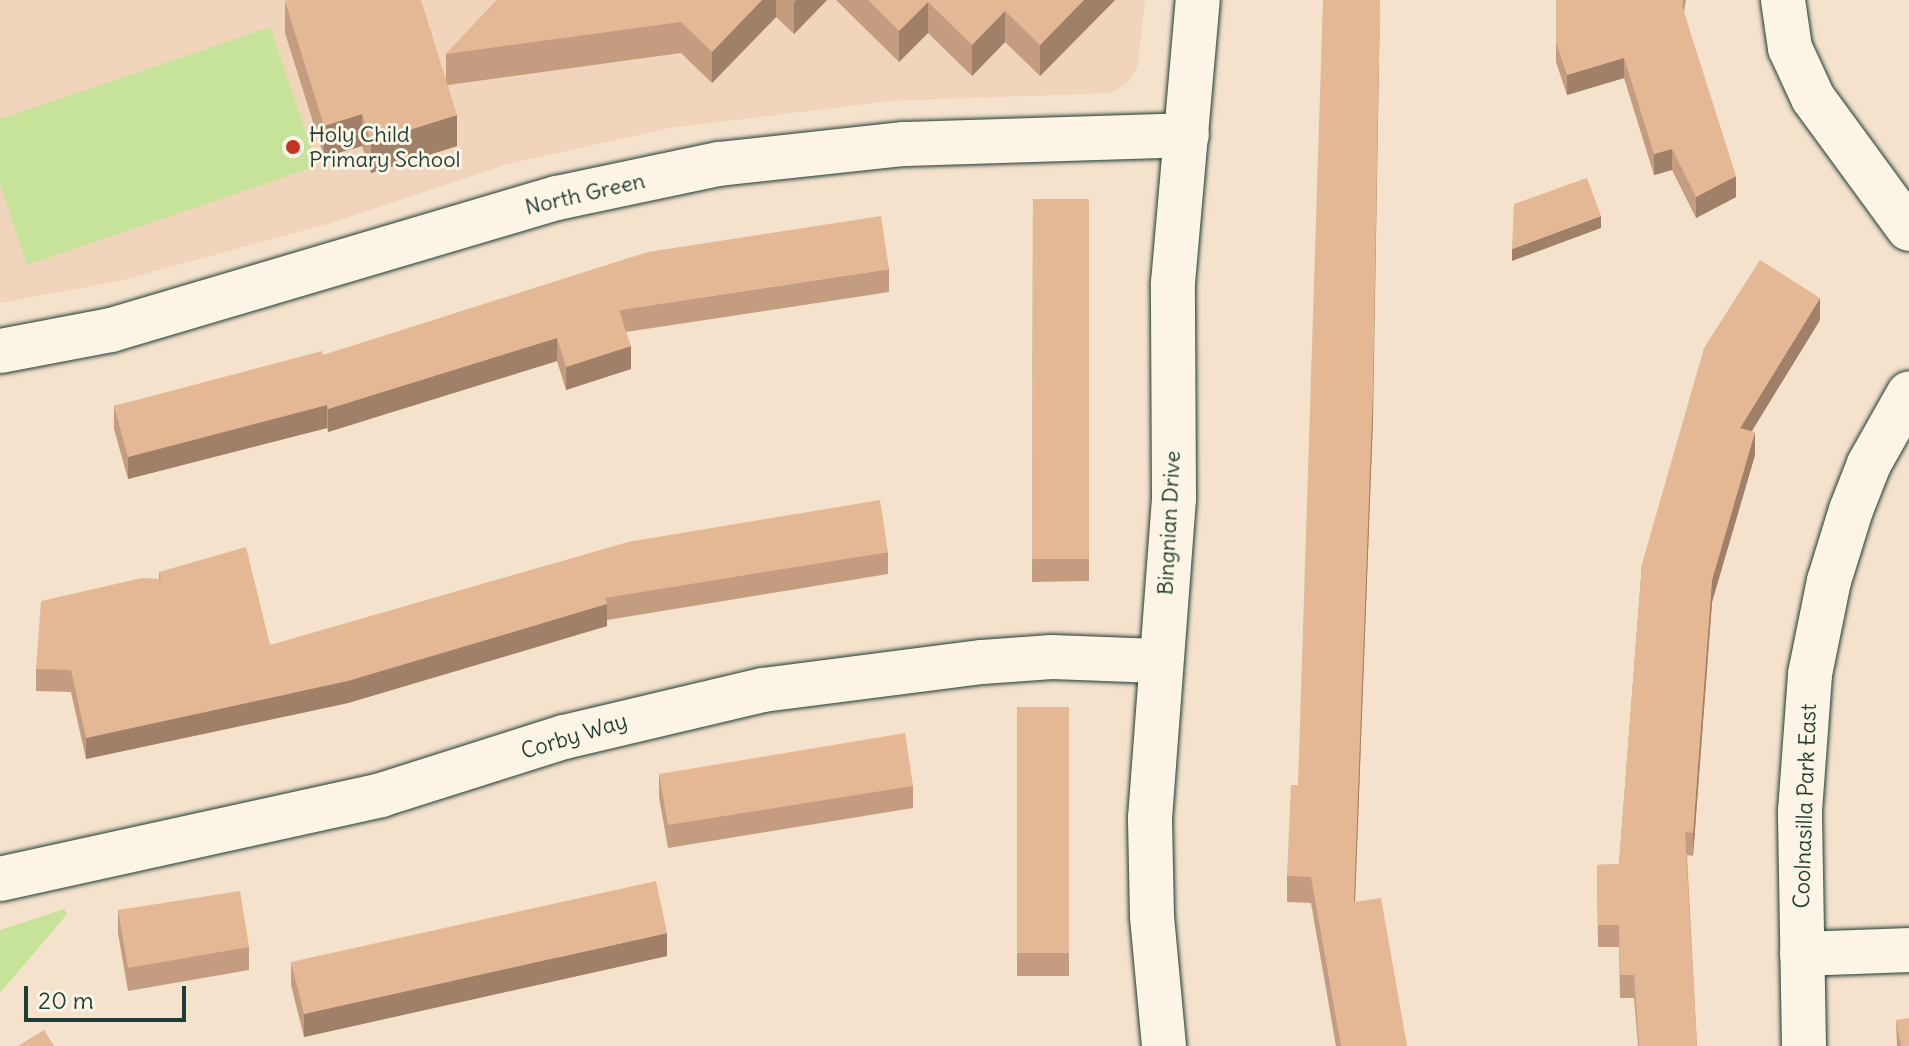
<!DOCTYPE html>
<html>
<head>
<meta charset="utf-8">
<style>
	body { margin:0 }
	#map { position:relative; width:1909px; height:1046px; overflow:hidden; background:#f5e2cd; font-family:Delius,sans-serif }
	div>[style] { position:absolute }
	.built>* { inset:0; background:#f0d5bc }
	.green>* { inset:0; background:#c7e39a }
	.roads { filter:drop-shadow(0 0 2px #1f3d34) drop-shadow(0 0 2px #1f3d34) }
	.minor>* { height:44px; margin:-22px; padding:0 22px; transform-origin:22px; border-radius:22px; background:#fcf5e5 }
	.wall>* { inset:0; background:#c49d80 }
	.shaded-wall>* { inset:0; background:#a08068 }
	.building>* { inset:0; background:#e4b795 }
	.dots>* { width:22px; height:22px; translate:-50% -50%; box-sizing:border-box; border:4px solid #fcf5e5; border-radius:50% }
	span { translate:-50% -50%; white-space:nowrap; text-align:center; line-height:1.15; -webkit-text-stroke:6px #fcf5e5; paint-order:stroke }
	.poi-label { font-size:22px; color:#1f3d34 }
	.left { translate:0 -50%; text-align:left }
	.street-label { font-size:22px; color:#1f3d34 }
	.scale { position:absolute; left:24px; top:986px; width:162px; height:36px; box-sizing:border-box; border:4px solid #1f3d34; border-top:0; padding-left:10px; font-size:24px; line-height:28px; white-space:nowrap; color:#1f3d34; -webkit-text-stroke:6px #fcf5e5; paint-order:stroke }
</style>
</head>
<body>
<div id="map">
	<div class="built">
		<div style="clip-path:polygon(0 0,1145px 0,1138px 65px,1129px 82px,1111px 93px,890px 101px,670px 128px,504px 165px,331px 223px,119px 281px,0 303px)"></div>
	</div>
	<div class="green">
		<div style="clip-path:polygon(270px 27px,317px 166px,27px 265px,0 185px,0 119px)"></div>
		<div style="clip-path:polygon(64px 909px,67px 914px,0 993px,0 930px)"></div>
	</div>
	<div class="roads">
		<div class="minor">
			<div style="left:1783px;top:0;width:49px;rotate:81.7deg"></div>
			<div style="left:1790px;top:48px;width:55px;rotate:65.3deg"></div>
			<div style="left:1813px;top:98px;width:162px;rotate:53.8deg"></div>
			<div style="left:0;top:351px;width:113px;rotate:-10.7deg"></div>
			<div style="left:111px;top:330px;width:465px;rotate:-16.5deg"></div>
			<div style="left:557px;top:198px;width:166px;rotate:-11.9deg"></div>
			<div style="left:719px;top:164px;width:186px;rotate:-6.2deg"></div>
			<div style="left:904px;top:144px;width:283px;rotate:-1.8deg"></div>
			<div style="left:0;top:879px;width:390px;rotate:-12.4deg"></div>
			<div style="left:381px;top:795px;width:192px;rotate:-17.6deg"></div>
			<div style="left:564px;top:737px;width:204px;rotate:-13.3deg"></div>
			<div style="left:763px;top:690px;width:221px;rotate:-7.3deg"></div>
			<div style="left:982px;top:662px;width:70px;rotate:-4.1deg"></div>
			<div style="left:1052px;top:657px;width:106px;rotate:2.2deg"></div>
			<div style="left:1802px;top:954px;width:107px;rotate:-2.1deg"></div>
			<div style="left:1164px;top:1046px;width:131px;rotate:-95.3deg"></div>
			<div style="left:1152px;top:916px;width:98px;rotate:-91.2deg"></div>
			<div style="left:1150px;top:818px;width:321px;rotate:-85.7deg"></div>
			<div style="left:1174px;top:498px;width:215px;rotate:-90.3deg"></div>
			<div style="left:1173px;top:283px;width:284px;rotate:-85deg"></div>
			<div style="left:1804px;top:1046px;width:235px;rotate:-91deg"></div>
			<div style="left:1800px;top:811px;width:137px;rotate:-85.8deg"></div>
			<div style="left:1810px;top:674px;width:95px;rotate:-78.5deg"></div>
			<div style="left:1829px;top:581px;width:74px;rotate:-72.8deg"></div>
			<div style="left:1851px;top:510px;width:49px;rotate:-68.6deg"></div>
			<div style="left:1869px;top:464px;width:81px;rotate:-60.6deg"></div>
		</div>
	</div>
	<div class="wall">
		<div style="clip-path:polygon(497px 0,827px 0,794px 34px,776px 17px,712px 83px,681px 53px,448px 85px,457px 146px,371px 173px,362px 146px,324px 157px,285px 33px,285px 1px,446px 80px,446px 54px)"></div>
		<div style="clip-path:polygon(836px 0,1115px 0,1040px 76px,1005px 42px,972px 76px,928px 33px,899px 62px)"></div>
		<div style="clip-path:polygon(1556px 0,1686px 0,1684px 12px,1736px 197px,1696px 218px,1672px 170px,1654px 175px,1624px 78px,1567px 95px,1556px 62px)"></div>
		<div style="clip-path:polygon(1033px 199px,1089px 199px,1089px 581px,1032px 582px)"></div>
		<div style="clip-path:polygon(889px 269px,889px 292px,626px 332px,631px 369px,566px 390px,557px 361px,328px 432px,327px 428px,128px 479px,114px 429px,114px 406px,323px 355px)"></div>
		<div style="clip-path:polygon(1820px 320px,1752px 431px,1755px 455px,1712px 602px,1693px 856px,1687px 855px,1697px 1046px,1638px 1046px,1634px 998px,1620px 998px,1619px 947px,1598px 947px,1597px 865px,1619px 864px,1642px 564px)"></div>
		<div style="clip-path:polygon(1373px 418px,1355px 902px,1407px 1046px,1336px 1046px,1311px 903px,1287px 902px,1287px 876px,1298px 785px)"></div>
		<div style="clip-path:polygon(888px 552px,888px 574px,607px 620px,607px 626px,348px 703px,86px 759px,71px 692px,36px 691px,36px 669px,159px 579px,159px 572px,270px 645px)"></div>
		<div style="clip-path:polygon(1017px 707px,1069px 707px,1069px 976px,1017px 976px)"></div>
		<div style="clip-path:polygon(659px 774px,913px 786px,913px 808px,668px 848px,659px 797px)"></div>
		<div style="clip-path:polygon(118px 910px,249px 947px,249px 970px,128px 991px,118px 933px)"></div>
		<div style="clip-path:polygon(667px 956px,304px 1037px,291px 985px,291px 962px)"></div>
		<div style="clip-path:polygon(1896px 1020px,1909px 1046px,1897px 1046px)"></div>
	</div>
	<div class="shaded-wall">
		<div style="clip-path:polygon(762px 0,776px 0,776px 17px,712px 83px,712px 52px)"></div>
		<div style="clip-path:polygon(796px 0,827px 0,794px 34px,794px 3px)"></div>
		<div style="clip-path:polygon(1084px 0,1115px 0,1040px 76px,1040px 45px)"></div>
		<div style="clip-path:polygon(1380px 0,1373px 418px,1354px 928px,1354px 902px)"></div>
		<div style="clip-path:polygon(928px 2px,928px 33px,899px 62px,899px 31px)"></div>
		<div style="clip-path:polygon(1005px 11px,1005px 42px,972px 76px,972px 45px)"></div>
		<div style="clip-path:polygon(1624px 58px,1624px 78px,1567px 95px,1567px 75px)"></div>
		<div style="clip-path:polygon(362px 114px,362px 146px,324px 157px,324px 126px)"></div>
		<div style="clip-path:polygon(457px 115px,457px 146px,371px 173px,371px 142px)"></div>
		<div style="clip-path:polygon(1672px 149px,1672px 170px,1654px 175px,1654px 154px)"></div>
		<div style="clip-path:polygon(1736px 176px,1736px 197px,1696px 218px,1696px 197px)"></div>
		<div style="clip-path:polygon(1601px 216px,1601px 228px,1512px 261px,1512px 249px)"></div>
		<div style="clip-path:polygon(1820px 298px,1820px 320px,1740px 450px,1740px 428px)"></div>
		<div style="clip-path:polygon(557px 338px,557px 361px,328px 432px,328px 409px)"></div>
		<div style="clip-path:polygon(631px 346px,631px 369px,566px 390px,566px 367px)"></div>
		<div style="clip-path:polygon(327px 405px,327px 428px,128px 479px,128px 457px)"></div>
		<div style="clip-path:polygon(1755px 432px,1755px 455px,1712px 602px,1693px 856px,1693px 833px,1712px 580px)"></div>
		<div style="clip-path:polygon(607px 604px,607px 626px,348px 703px,86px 759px,86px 738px)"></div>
		<div style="clip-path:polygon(667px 933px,667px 956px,304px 1037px,304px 1014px)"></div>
	</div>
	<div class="building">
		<div style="clip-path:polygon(289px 0,421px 0,457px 115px,371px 142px,362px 114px,324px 126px,285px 1px)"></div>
		<div style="clip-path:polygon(497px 0,762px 0,712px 52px,681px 22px,446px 54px)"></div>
		<div style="clip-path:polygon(868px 0,1084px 0,1040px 45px,1005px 11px,972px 45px,928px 2px,899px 31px)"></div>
		<div style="clip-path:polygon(1323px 0,1380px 0,1373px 391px,1354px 902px,1381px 898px,1407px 1046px,1341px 1046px,1311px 877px,1287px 876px,1291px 785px,1298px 785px)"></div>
		<div style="clip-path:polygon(1556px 0,1683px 0,1682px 6px,1736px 176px,1696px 197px,1672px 149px,1654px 154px,1624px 58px,1567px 75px,1556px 42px)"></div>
		<div style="clip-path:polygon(1587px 178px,1601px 216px,1512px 249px,1514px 204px)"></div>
		<div style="clip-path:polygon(1033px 199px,1089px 199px,1089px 559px,1032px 559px)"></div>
		<div style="clip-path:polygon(881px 216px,889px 269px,619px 310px,631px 346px,566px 367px,557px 338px,328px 409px,327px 405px,128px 457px,114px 406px,322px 351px,323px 355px,648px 252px)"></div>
		<div style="clip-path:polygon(1760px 260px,1820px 298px,1740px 428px,1755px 432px,1712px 580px,1693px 833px,1685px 832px,1697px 1046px,1639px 1046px,1634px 975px,1620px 975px,1619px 925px,1598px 925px,1597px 865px,1619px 864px,1642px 564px,1704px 348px)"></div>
		<div style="clip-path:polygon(880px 500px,888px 552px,605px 598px,607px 604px,348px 681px,86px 738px,71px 670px,36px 669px,41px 601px,142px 578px,161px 579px,159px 572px,246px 547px,270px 645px,628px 542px)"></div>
		<div style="clip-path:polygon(1017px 707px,1069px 707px,1069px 953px,1017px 953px)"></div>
		<div style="clip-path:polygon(905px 733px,913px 786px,668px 825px,659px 774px)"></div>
		<div style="clip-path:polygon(656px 881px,667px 933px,304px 1014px,291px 962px)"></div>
		<div style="clip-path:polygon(240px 891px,249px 947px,128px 968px,118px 910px)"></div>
		<div style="clip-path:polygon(1909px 1018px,1909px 1046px,1901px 1046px,1896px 1020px)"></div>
		<div style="clip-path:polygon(44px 1030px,54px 1046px,18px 1046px)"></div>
	</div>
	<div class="dots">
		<div style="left:293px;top:147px;background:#c8321e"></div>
	</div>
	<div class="poi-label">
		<span class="left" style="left:309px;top:147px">Holy Child<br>Primary School</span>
	</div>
	<div class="street-label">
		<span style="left:585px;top:194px;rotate:-13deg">North Green</span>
		<span style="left:1169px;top:523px;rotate:-87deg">Bingnian Drive</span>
		<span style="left:574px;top:736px;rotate:-17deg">Corby Way</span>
		<span style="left:1805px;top:806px;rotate:-88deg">Coolnasilla Park East</span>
	</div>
	<div class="scale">20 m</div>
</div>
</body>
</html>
